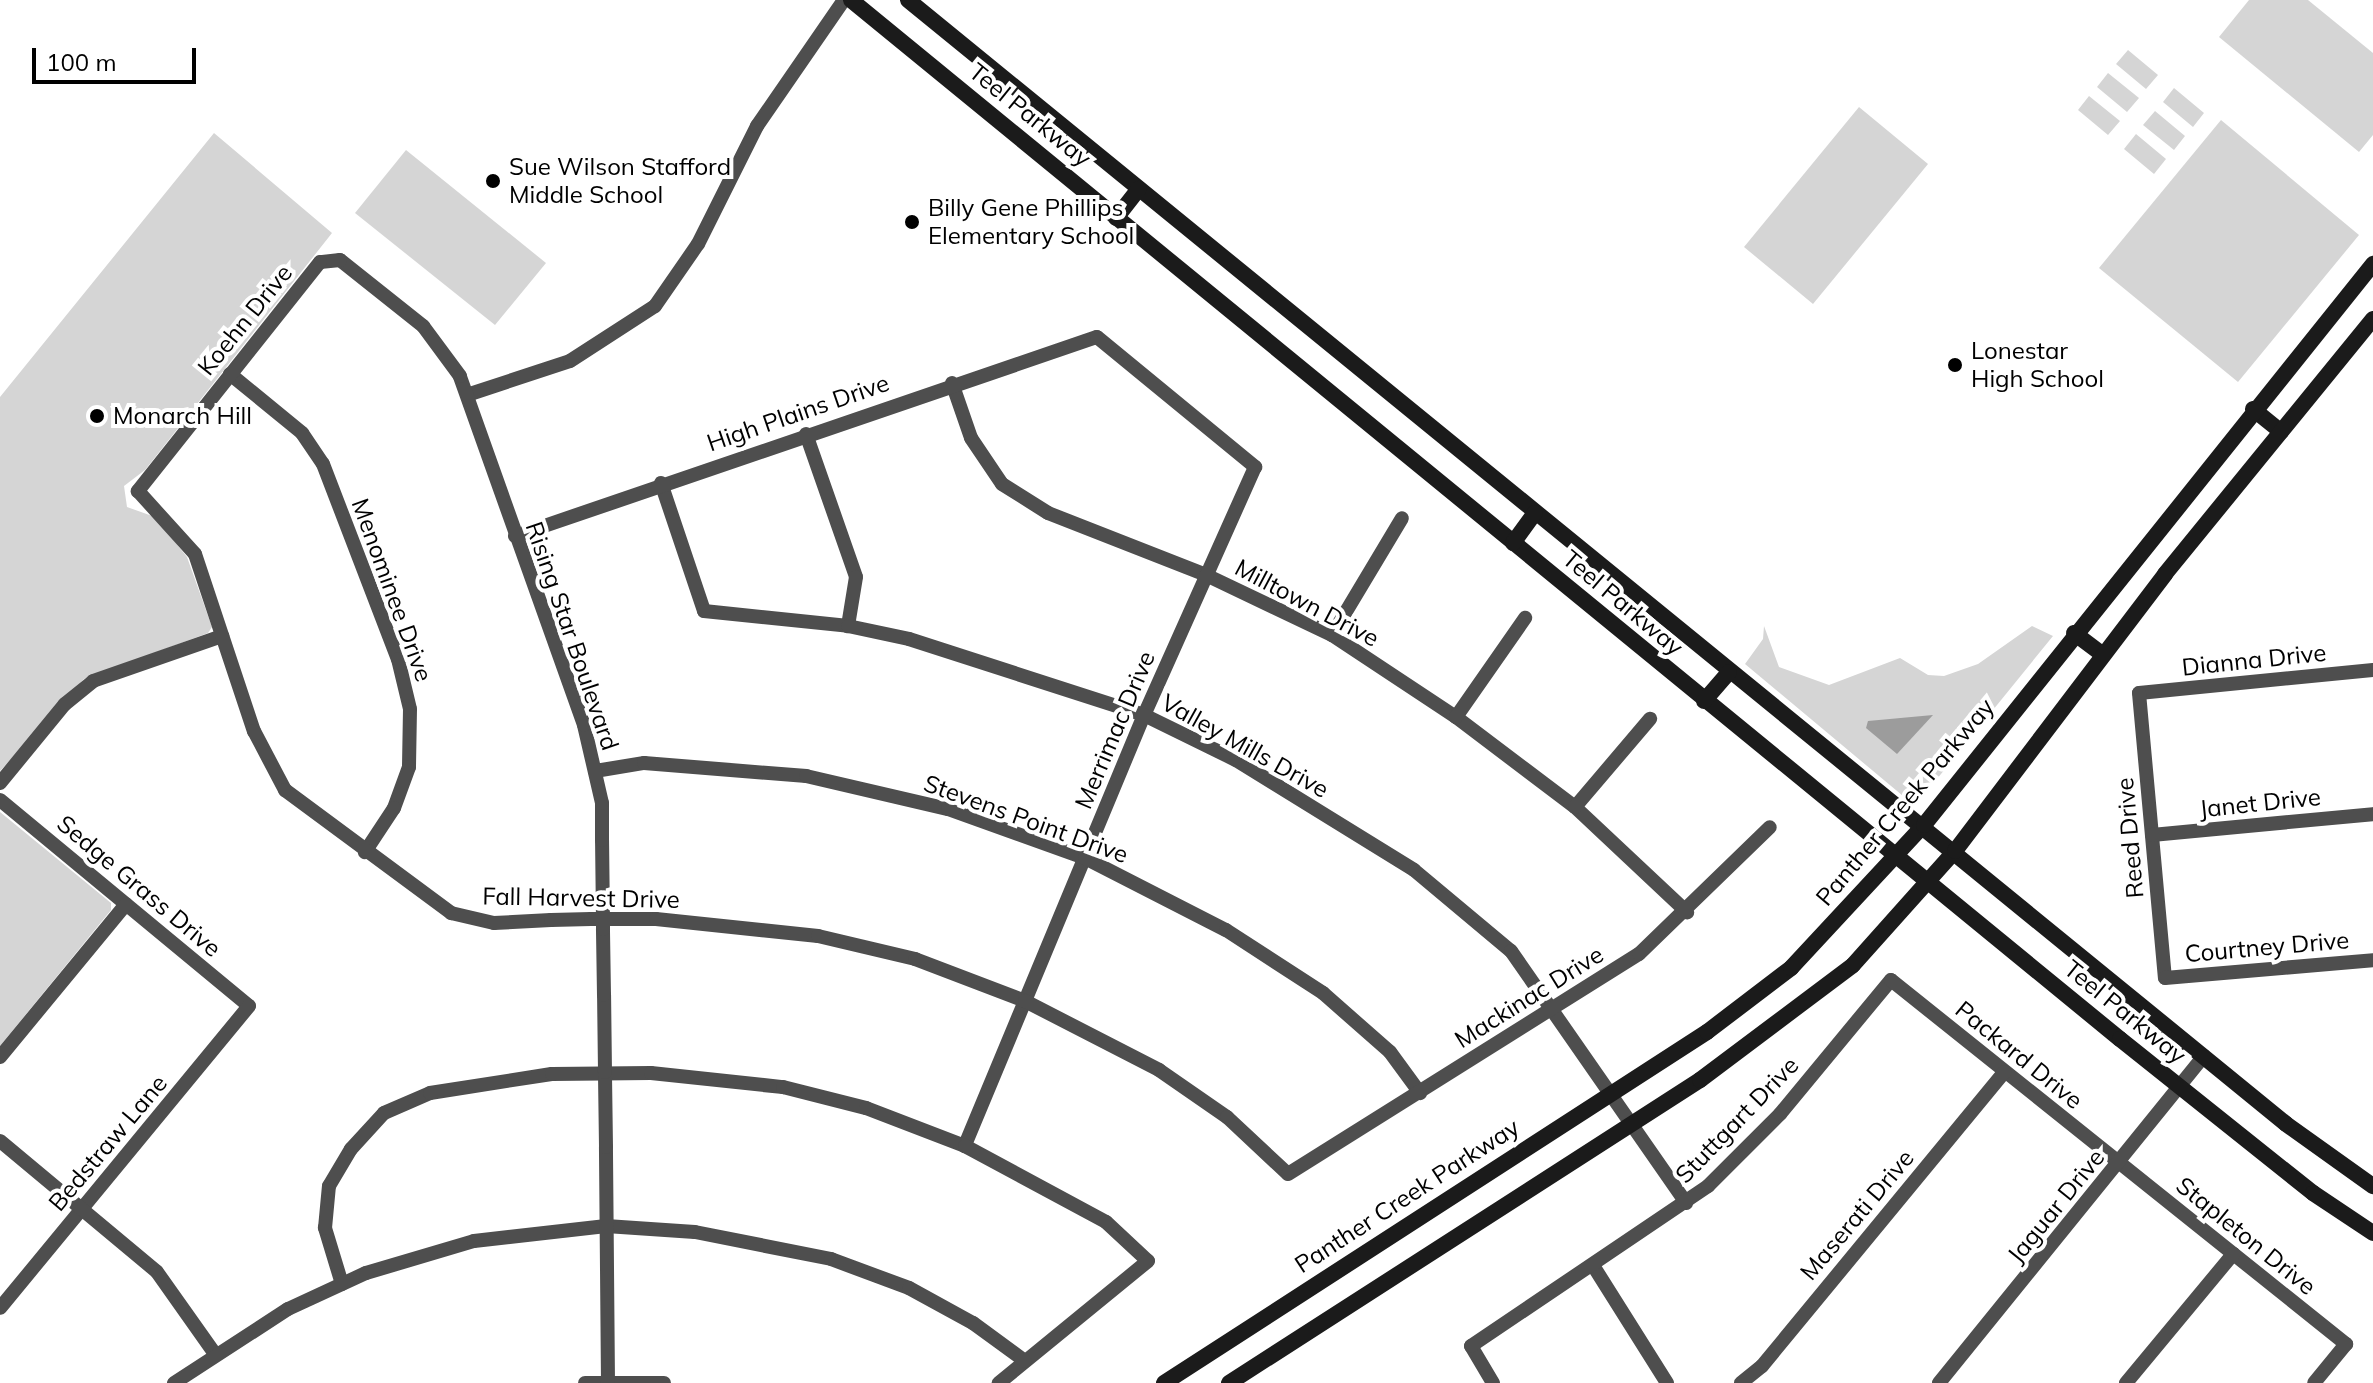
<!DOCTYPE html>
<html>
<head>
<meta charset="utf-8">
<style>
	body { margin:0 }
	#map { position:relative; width:2373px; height:1383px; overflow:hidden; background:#fff; font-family:Mulish,sans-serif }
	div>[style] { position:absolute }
	.green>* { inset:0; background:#d5d5d5 }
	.water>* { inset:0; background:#9c9c9c }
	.street>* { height:14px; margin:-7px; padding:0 7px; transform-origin:7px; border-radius:7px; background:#4e4e4e }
	.secondary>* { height:16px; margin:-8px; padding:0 8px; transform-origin:8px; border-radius:8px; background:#1b1b1b }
	.dots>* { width:22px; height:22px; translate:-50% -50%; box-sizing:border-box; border:4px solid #fff; border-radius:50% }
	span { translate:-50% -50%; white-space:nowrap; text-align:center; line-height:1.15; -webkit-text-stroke:8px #fff; paint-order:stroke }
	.street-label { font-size:24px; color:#000 }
	.poi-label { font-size:24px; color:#000 }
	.left { translate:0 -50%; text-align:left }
	.scale { position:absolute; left:32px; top:48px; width:164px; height:36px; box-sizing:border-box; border:4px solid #000; border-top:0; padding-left:10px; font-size:24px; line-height:28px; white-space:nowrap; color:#000; -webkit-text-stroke:6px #fff; paint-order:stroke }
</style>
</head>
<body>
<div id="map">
	<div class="green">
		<div style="clip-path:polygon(2249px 0,2308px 0,2373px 53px,2373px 135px,2359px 152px,2219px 37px)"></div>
		<div style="clip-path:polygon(2128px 50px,2158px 75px,2146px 89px,2116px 64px)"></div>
		<div style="clip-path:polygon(2108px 73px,2139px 98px,2127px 112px,2097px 87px)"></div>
		<div style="clip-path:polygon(2174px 88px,2204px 113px,2193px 127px,2163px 102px)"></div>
		<div style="clip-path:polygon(2089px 96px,2120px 121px,2108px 135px,2078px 110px)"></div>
		<div style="clip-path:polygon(1859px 107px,1928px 164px,1813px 304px,1744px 247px)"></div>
		<div style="clip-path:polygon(2155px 111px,2185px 136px,2174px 150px,2143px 125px)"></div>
		<div style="clip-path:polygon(2221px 120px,2359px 235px,2238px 382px,2099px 268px)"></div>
		<div style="clip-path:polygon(214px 133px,332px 233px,145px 470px,124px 486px,127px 507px,155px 517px,187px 557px,212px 627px,208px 633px,84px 679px,0 771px,0 397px)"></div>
		<div style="clip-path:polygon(2136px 134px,2166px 159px,2154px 174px,2124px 149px)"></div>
		<div style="clip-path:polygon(406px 150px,546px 263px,495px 325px,355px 213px)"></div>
		<div style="clip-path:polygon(1764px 626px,1779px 667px,1829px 685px,1900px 658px,1928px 675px,1944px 676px,1978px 664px,2032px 626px,2053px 636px,1915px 806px,1745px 664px,1763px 639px)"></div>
		<div style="clip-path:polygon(0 812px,111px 903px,111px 910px,0 1046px)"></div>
	</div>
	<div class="water">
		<div style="clip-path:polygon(1933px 715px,1897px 754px,1866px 728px,1868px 721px)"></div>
	</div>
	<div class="street">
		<div style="left:230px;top:374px;width:93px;rotate:39.3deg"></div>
		<div style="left:302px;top:433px;width:37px;rotate:56deg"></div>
		<div style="left:323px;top:464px;width:209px;rotate:69deg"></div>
		<div style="left:398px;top:659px;width:51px;rotate:76.5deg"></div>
		<div style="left:410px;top:709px;width:58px;rotate:91deg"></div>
		<div style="left:409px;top:767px;width:44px;rotate:110.1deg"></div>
		<div style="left:394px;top:808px;width:53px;rotate:123.4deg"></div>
		<div style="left:952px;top:383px;width:58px;rotate:70.9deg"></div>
		<div style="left:971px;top:438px;width:55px;rotate:56deg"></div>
		<div style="left:1002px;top:484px;width:54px;rotate:32.2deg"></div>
		<div style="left:1048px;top:513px;width:170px;rotate:21.4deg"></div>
		<div style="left:1206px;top:575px;width:140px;rotate:25.5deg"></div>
		<div style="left:1332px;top:635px;width:149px;rotate:33.5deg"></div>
		<div style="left:1456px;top:717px;width:149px;rotate:37.1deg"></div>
		<div style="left:1575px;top:807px;width:154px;rotate:43.2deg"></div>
		<div style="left:470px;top:394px;width:105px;rotate:-18.3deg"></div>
		<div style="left:570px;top:361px;width:101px;rotate:-32.9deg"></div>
		<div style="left:655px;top:306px;width:75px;rotate:-55.3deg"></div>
		<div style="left:698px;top:244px;width:132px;rotate:-63.4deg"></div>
		<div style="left:757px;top:126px;width:153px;rotate:-55.4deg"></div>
		<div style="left:806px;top:434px;width:151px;rotate:70.7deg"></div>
		<div style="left:856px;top:577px;width:50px;rotate:99.3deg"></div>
		<div style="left:661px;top:483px;width:135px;rotate:71.4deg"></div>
		<div style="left:704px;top:611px;width:145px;rotate:5.9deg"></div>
		<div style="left:848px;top:626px;width:62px;rotate:12deg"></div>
		<div style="left:909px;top:639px;width:247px;rotate:17.9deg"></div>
		<div style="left:1144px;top:715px;width:102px;rotate:26.1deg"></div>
		<div style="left:1236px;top:760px;width:209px;rotate:31.7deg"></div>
		<div style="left:1414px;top:870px;width:126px;rotate:39.9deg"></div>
		<div style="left:1511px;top:951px;width:307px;rotate:55.2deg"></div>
		<div style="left:515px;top:536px;width:615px;rotate:-18.88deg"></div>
		<div style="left:1097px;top:337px;width:205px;rotate:39.4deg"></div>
		<div style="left:1255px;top:467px;width:272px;rotate:114.1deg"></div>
		<div style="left:1144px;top:715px;width:467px;rotate:112.6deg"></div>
		<div style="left:1332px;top:635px;width:136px;rotate:-59.1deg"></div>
		<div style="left:2373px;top:670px;width:235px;rotate:174.4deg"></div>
		<div style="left:2139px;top:693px;width:286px;rotate:84.8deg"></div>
		<div style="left:2165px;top:978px;width:209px;rotate:-4.9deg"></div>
		<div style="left:1456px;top:717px;width:121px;rotate:-55.1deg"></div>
		<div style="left:595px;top:771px;width:50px;rotate:-9.3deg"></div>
		<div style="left:644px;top:763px;width:163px;rotate:4.6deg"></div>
		<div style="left:806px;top:776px;width:146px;rotate:13.1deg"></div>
		<div style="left:948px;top:809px;width:145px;rotate:19.7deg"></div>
		<div style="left:1085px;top:858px;width:158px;rotate:27.1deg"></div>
		<div style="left:1226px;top:930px;width:116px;rotate:33deg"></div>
		<div style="left:1323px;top:993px;width:89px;rotate:41.4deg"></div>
		<div style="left:1390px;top:1052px;width:51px;rotate:53.8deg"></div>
		<div style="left:0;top:783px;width:102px;rotate:-50.6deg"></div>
		<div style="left:65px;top:704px;width:36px;rotate:-39deg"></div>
		<div style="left:93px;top:681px;width:137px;rotate:-19.2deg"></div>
		<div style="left:0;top:800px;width:323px;rotate:39.6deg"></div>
		<div style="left:249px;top:1006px;width:391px;rotate:129.5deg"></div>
		<div style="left:1575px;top:807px;width:116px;rotate:-49.6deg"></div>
		<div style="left:2152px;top:835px;width:222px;rotate:-5.4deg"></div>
		<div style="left:0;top:1057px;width:198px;rotate:-50.5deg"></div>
		<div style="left:0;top:1141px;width:204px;rotate:39.8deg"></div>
		<div style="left:157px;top:1272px;width:100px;rotate:54.7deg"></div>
		<div style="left:1594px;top:1267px;width:137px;rotate:57.8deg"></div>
		<div style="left:342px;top:1284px;width:59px;rotate:-106.9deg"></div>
		<div style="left:325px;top:1228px;width:42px;rotate:-84.6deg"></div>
		<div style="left:329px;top:1186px;width:43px;rotate:-59.3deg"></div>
		<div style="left:351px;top:1149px;width:49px;rotate:-47.5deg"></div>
		<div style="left:384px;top:1113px;width:50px;rotate:-23.5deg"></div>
		<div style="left:430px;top:1093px;width:123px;rotate:-8.9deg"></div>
		<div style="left:552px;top:1074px;width:99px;rotate:-0.6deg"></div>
		<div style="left:651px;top:1073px;width:133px;rotate:6.1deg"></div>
		<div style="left:783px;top:1087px;width:86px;rotate:14.2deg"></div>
		<div style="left:866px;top:1108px;width:106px;rotate:21deg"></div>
		<div style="left:965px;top:1146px;width:160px;rotate:28.3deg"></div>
		<div style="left:1106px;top:1222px;width:57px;rotate:42.9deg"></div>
		<div style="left:1148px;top:1261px;width:193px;rotate:140.7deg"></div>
		<div style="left:174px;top:1383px;width:136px;rotate:-33deg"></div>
		<div style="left:288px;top:1309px;width:86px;rotate:-24.8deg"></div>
		<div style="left:366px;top:1273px;width:113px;rotate:-16.5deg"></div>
		<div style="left:474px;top:1241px;width:133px;rotate:-6.5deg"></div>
		<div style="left:606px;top:1226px;width:89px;rotate:3.9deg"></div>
		<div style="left:695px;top:1232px;width:139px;rotate:11.2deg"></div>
		<div style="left:831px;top:1259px;width:83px;rotate:20.4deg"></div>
		<div style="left:909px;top:1288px;width:73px;rotate:28.7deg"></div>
		<div style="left:973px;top:1323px;width:64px;rotate:36.2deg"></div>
		<div style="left:585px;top:1383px;width:79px"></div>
		<div style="left:608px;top:1383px;width:236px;rotate:-90.5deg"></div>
		<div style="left:606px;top:1147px;width:75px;rotate:-90.8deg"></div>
		<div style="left:605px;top:1072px;width:77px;rotate:-90.7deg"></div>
		<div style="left:604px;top:995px;width:66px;rotate:-90.9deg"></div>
		<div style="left:603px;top:929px;width:10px;rotate:-90deg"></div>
		<div style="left:603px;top:919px;width:79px;rotate:-90.7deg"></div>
		<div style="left:602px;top:840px;width:37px;rotate:-90deg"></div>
		<div style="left:602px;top:803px;width:80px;rotate:-103deg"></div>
		<div style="left:584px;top:725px;width:370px;rotate:-109.6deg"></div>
		<div style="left:460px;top:376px;width:62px;rotate:-126.5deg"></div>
		<div style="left:423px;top:326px;width:106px;rotate:-141.5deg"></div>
		<div style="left:340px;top:260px;width:20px;rotate:174deg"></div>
		<div style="left:320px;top:262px;width:293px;rotate:128.5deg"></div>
		<div style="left:138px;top:491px;width:85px;rotate:47.9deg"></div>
		<div style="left:195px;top:554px;width:187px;rotate:71.6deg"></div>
		<div style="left:254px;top:731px;width:67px;rotate:62.3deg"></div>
		<div style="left:285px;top:790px;width:207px;rotate:36.5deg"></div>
		<div style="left:451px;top:913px;width:44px;rotate:13.1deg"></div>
		<div style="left:494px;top:923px;width:57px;rotate:-3deg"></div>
		<div style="left:551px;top:920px;width:40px;rotate:-1.4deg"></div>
		<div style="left:591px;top:919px;width:65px"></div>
		<div style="left:656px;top:919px;width:163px;rotate:6deg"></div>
		<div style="left:818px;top:936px;width:100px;rotate:13.3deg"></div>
		<div style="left:915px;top:959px;width:118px;rotate:20.9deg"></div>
		<div style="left:1025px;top:1001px;width:151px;rotate:27.2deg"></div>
		<div style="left:1159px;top:1070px;width:83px;rotate:34.7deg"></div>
		<div style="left:1227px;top:1117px;width:83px;rotate:43.1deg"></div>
		<div style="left:1288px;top:1174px;width:414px;rotate:-32.1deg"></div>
		<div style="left:1639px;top:954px;width:182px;rotate:-44.1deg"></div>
		<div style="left:1493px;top:1383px;width:43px;rotate:-120.7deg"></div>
		<div style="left:1471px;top:1346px;width:286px;rotate:-34deg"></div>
		<div style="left:1708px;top:1186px;width:102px;rotate:-45deg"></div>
		<div style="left:1780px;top:1114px;width:174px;rotate:-50.4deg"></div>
		<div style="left:1891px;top:980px;width:583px;rotate:38.66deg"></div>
		<div style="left:2346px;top:1344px;width:50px;rotate:129.4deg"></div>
		<div style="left:1741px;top:1383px;width:27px;rotate:-39deg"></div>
		<div style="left:1762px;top:1366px;width:381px;rotate:-50.5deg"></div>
		<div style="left:1939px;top:1383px;width:421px;rotate:-51deg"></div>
		<div style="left:2126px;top:1383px;width:168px;rotate:-50.3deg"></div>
	</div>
	<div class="secondary">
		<div style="left:851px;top:0;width:1640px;rotate:39.31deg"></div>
		<div style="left:2120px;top:1039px;width:247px;rotate:38.6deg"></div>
		<div style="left:2313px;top:1193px;width:72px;rotate:33.7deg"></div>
		<div style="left:908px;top:0;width:1778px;rotate:39.2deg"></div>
		<div style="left:2286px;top:1124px;width:107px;rotate:35.5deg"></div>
		<div style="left:1116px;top:218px;width:37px;rotate:-52deg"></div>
		<div style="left:2253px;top:409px;width:36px;rotate:39deg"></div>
		<div style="left:1513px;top:543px;width:37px;rotate:-54deg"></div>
		<div style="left:2074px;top:633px;width:36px;rotate:37deg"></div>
		<div style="left:1704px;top:701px;width:38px;rotate:-49deg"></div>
		<div style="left:1164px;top:1383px;width:647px;rotate:-32.88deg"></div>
		<div style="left:1707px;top:1032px;width:106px;rotate:-37.3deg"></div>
		<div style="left:1791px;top:968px;width:195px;rotate:-47.1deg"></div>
		<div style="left:1924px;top:825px;width:719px;rotate:-51.33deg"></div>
		<div style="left:1229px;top:1383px;width:560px;rotate:-32.75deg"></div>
		<div style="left:1700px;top:1080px;width:191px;rotate:-36.9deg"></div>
		<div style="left:1853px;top:965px;width:153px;rotate:-48.2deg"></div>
		<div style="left:1955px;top:851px;width:348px;rotate:-52.8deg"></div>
		<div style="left:2165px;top:574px;width:329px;rotate:-50.8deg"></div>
	</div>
	<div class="dots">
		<div style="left:493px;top:181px;background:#000"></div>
		<div style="left:912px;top:222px;background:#000"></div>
		<div style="left:1955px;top:365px;background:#000"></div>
		<div style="left:97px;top:416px;background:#000"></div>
	</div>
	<div class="street-label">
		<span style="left:1030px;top:115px;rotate:39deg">Teel Parkway</span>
		<span style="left:245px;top:320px;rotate:-51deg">Koehn Drive</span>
		<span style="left:798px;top:413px;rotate:-19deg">High Plains Drive</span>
		<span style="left:392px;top:590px;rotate:70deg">Menominee Drive</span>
		<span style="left:1307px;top:603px;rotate:28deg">Milltown Drive</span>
		<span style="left:1623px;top:603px;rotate:40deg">Teel Parkway</span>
		<span style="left:572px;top:636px;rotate:71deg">Rising Star Boulevard</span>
		<span style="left:2254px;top:660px;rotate:-6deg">Dianna Drive</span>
		<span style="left:1115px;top:730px;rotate:-67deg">Merrimac Drive</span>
		<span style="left:1245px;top:746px;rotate:29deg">Valley Mills Drive</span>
		<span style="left:1905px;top:802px;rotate:-50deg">Panther Creek Parkway</span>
		<span style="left:2260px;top:803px;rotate:-6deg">Janet Drive</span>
		<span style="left:1026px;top:819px;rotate:20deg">Stevens Point Drive</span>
		<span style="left:2130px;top:838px;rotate:-95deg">Reed Drive</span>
		<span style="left:139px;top:886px;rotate:40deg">Sedge Grass Drive</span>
		<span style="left:581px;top:898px;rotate:1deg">Fall Harvest Drive</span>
		<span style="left:2267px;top:947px;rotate:-5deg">Courtney Drive</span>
		<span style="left:1529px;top:997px;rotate:-32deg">Mackinac Drive</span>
		<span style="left:2125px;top:1012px;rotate:39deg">Teel Parkway</span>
		<span style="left:2019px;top:1055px;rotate:39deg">Packard Drive</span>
		<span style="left:1737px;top:1120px;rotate:-46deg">Stuttgart Drive</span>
		<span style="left:108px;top:1143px;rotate:-50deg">Bedstraw Lane</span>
		<span style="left:1407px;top:1196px;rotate:-33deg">Panther Creek Parkway</span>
		<span style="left:2056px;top:1206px;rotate:-51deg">Jaguar Drive</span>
		<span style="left:1857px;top:1215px;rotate:-50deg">Maserati Drive</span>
		<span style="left:2246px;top:1236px;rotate:39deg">Stapleton Drive</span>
	</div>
	<div class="poi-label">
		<span class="left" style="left:509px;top:181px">Sue Wilson Stafford<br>Middle School</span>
		<span class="left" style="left:928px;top:222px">Billy Gene Phillips<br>Elementary School</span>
		<span class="left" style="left:1971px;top:365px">Lonestar<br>High School</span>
		<span class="left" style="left:113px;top:416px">Monarch Hill</span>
	</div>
	<div class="scale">100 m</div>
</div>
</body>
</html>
